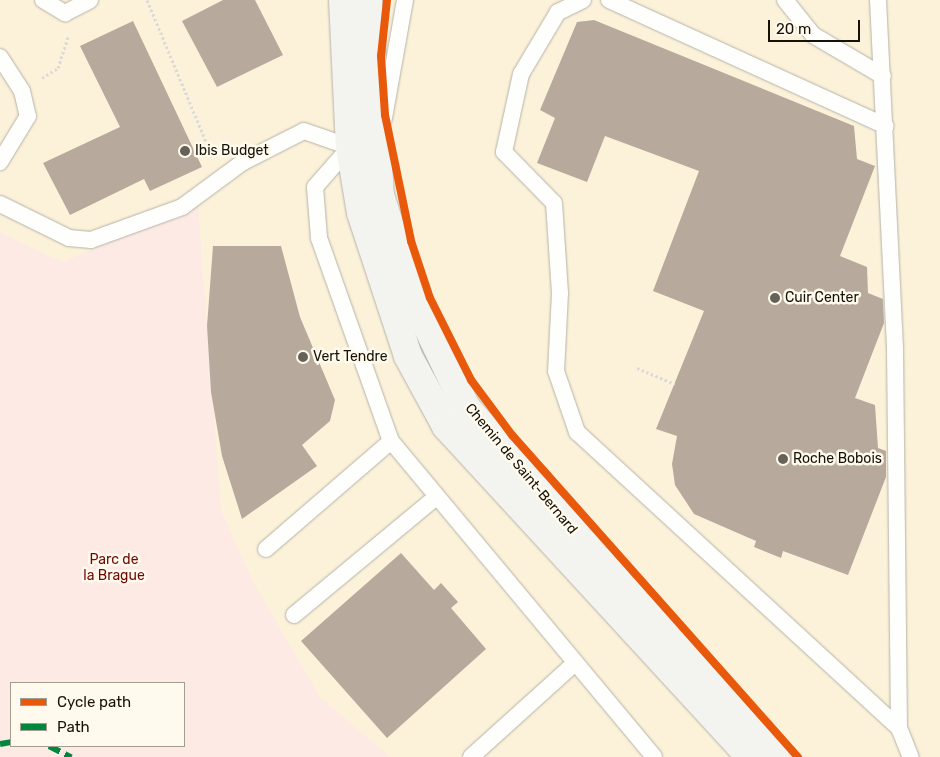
<!DOCTYPE html>
<html>
<head>
<meta charset="utf-8">
<style>
	body { margin:0 }
	#map { position:relative; width:940px; height:757px; overflow:hidden; background:#fbf8f1; font-family:Rubik,sans-serif }
	div>[style] { position:absolute }
	.built>* { inset:0; background:#fcf2d9 }
	.green>* { inset:0; background:#fdeae4 }
	.building>* { inset:0; background:#b7aa9c }
	.path>* { height:3px; margin-top:-1.5px; transform-origin:0; background:repeating-linear-gradient(90deg,#dcdad8 0 2.5px,transparent 0 5px) }
	.roads { filter:drop-shadow(0 0 1px #b5b2a9) drop-shadow(0 0 1px #b5b2a9) }
	.service>* { height:16px; margin:-8px; padding:0 8px; transform-origin:8px; border-radius:8px; background:#fefefd }
	.secondary>* { height:28px; margin:-14px; padding:0 14px; transform-origin:14px; border-radius:14px; background:#f3f4f0 }
	.quiet>* { height:6px; margin-top:-3px; transform-origin:0; background:repeating-linear-gradient(90deg,#00873e 0 12px,transparent 0 18px) }
	.cycleway>* { height:8px; margin:-4px; padding:0 4px; transform-origin:4px; border-radius:4px; background:#e8590c }
	.dots>* { width:14px; height:14px; translate:-50% -50%; box-sizing:border-box; border:2px solid #fffaed; border-radius:50% }
	span { translate:-50% -50%; white-space:nowrap; text-align:center; line-height:1.15; -webkit-text-stroke:5px #fffaed; paint-order:stroke }
	.poi-label { font-size:14px; color:#161207 }
	.left { translate:0 -50%; text-align:left }
	.street-label { font-size:14px; color:#161207 }
	.park-label { font-size:14px; color:#6f0800 }
	.legend { position:absolute; left:10px; top:682px; width:175px; height:65px; box-sizing:border-box; background:#fffaed; border:1px solid #a29d91; margin:0; padding:6px 9px; list-style:none; font-size:15px; color:#161207 }
	.legend li { display:flex; align-items:center; gap:10px; height:25px }
	.legend b { width:25px; border:1px solid #a29d91 }
	.scale { position:absolute; left:768px; top:20px; width:92px; height:22px; box-sizing:border-box; border:2px solid #161207; border-top:0; padding-left:6px; font-size:15px; line-height:18px; white-space:nowrap; color:#161207; -webkit-text-stroke:4px #fffaed; paint-order:stroke }
</style>
</head>
<body>
<div id="map">
	<div class="built">
		<div style="clip-path:polygon(evenodd,0 0,940px 0,940px 757px,0 757px,0 0,11px 683px,184px 683px,184px 746px,11px 746px,11px 683px)"></div>
	</div>
	<div class="green">
		<div style="clip-path:polygon(evenodd,198px 205px,221px 510px,253px 582px,320px 697px,390px 757px,0 757px,0 232px,62px 262px,198px 205px,11px 683px,184px 683px,184px 746px,11px 746px,11px 683px)"></div>
	</div>
	<div class="building">
		<div style="clip-path:polygon(223px 0,255px 0,283px 55px,217px 87px,182px 21px)"></div>
		<div style="clip-path:polygon(594px 20px,854px 126px,857px 159px,875px 166px,840px 256px,867px 267px,868px 293px,883px 299px,884px 323px,855px 398px,875px 405px,878px 448px,886px 451px,886px 477px,848px 575px,783px 551px,781px 558px,754px 547px,756px 541px,694px 514px,675px 485px,672px 464px,677px 436px,656px 429px,704px 311px,653px 291px,699px 171px,605px 136px,587px 182px,537px 163px,555px 118px,540px 110px,577px 22px)"></div>
		<div style="clip-path:polygon(133px 21px,202px 167px,150px 191px,144px 179px,70px 215px,43px 163px,120px 127px,80px 46px)"></div>
		<div style="clip-path:polygon(213px 246px,281px 246px,300px 317px,335px 400px,330px 421px,302px 445px,317px 466px,242px 519px,222px 456px,211px 392px,207px 326px)"></div>
		<div style="clip-path:polygon(401px 553px,434px 590px,441px 583px,458px 602px,451px 608px,486px 649px,387px 738px,301px 641px)"></div>
	</div>
	<div class="path">
		<div style="left:147px;top:0;width:169px;rotate:67.4deg"></div>
		<div style="left:42px;top:78px;width:19px;rotate:-32deg"></div>
		<div style="left:58px;top:68px;width:35px;rotate:-72deg"></div>
		<div style="left:637px;top:368px;width:41px;rotate:22.8deg"></div>
	</div>
	<div class="roads">
		<div class="service">
			<div style="left:43px;top:0;width:26px;rotate:31deg"></div>
			<div style="left:65px;top:13px;width:28px;rotate:-27deg"></div>
			<div style="left:583px;top:0;width:28px;rotate:154deg"></div>
			<div style="left:558px;top:12px;width:72px;rotate:120.8deg"></div>
			<div style="left:521px;top:74px;width:80px;rotate:102.3deg"></div>
			<div style="left:504px;top:152px;width:71px;rotate:45.6deg"></div>
			<div style="left:554px;top:203px;width:90px;rotate:86.2deg"></div>
			<div style="left:560px;top:293px;width:78px;rotate:92.9deg"></div>
			<div style="left:556px;top:371px;width:65px;rotate:71deg"></div>
			<div style="left:577px;top:432px;width:437px;rotate:42.6deg"></div>
			<div style="left:899px;top:728px;width:31px;rotate:68deg"></div>
			<div style="left:609px;top:0;width:304px;rotate:24.5deg"></div>
			<div style="left:785px;top:0;width:45px;rotate:51.3deg"></div>
			<div style="left:813px;top:35px;width:81px;rotate:30.4deg"></div>
			<div style="left:878px;top:0;width:348px;rotate:87.2deg"></div>
			<div style="left:895px;top:348px;width:380px;rotate:89.4deg"></div>
			<div style="left:0;top:57px;width:40px;rotate:57.1deg"></div>
			<div style="left:22px;top:91px;width:26px;rotate:77deg"></div>
			<div style="left:28px;top:116px;width:54px;rotate:121.3deg"></div>
			<div style="left:384px;top:118px;width:120px;rotate:-79.9deg"></div>
			<div style="left:0;top:204px;width:77px;rotate:26.2deg"></div>
			<div style="left:69px;top:238px;width:22px;rotate:5deg"></div>
			<div style="left:91px;top:240px;width:97px;rotate:-19.9deg"></div>
			<div style="left:182px;top:207px;width:76px;rotate:-36.4deg"></div>
			<div style="left:243px;top:162px;width:68px;rotate:-26.9deg"></div>
			<div style="left:304px;top:131px;width:49px;rotate:19.2deg"></div>
			<div style="left:350px;top:147px;width:53px;rotate:131.2deg"></div>
			<div style="left:315px;top:187px;width:51px;rotate:85.5deg"></div>
			<div style="left:319px;top:238px;width:215px;rotate:70.5deg"></div>
			<div style="left:391px;top:441px;width:411px;rotate:50.2deg"></div>
			<div style="left:266px;top:549px;width:165px;rotate:-40.8deg"></div>
			<div style="left:294px;top:615px;width:185px;rotate:-39.7deg"></div>
			<div style="left:471px;top:757px;width:140px;rotate:-42.1deg"></div>
		</div>
		<div class="secondary">
			<div style="left:343px;top:0;width:147px;rotate:87.3deg"></div>
			<div style="left:350px;top:147px;width:67px;rotate:80.5deg"></div>
			<div style="left:361px;top:213px;width:151px;rotate:71.8deg"></div>
			<div style="left:408px;top:356px;width:80px;rotate:61.5deg"></div>
			<div style="left:446px;top:426px;width:449px;rotate:47.4deg"></div>
			<div style="left:368px;top:0;width:195px;rotate:86.5deg"></div>
			<div style="left:380px;top:195px;width:105px;rotate:72.3deg"></div>
			<div style="left:412px;top:295px;width:124px;rotate:64.3deg"></div>
			<div style="left:466px;top:407px;width:175px;rotate:48.9deg"></div>
			<div style="left:581px;top:539px;width:296px;rotate:47.5deg"></div>
		</div>
	</div>
	<div class="quiet">
		<div style="left:0;top:744px;width:11px;rotate:-10deg"></div>
		<div style="left:49px;top:746px;width:25px;rotate:27deg"></div>
	</div>
	<div class="cycleway">
		<div style="left:387px;top:0;width:56px;rotate:96.1deg"></div>
		<div style="left:381px;top:56px;width:59px;rotate:86.1deg"></div>
		<div style="left:385px;top:115px;width:129px;rotate:78.3deg"></div>
		<div style="left:411px;top:241px;width:60px;rotate:71.6deg"></div>
		<div style="left:430px;top:298px;width:92px;rotate:63.4deg"></div>
		<div style="left:471px;top:380px;width:69px;rotate:53.3deg"></div>
		<div style="left:512px;top:435px;width:431px;rotate:48.4deg"></div>
	</div>
	<div class="dots">
		<div style="left:185px;top:151px;background:#666259"></div>
		<div style="left:775px;top:298px;background:#666259"></div>
		<div style="left:303px;top:357px;background:#666259"></div>
		<div style="left:783px;top:459px;background:#666259"></div>
	</div>
	<div class="poi-label">
		<span class="left" style="left:195px;top:151px">Ibis Budget</span>
		<span class="left" style="left:785px;top:298px">Cuir Center</span>
		<span class="left" style="left:313px;top:357px">Vert Tendre</span>
		<span class="left" style="left:793px;top:459px">Roche Bobois</span>
	</div>
	<div class="street-label">
		<span style="left:521px;top:469px;rotate:50deg">Chemin de Saint-Bernard</span>
	</div>
	<div class="park-label">
		<span style="left:114px;top:568px">Parc de<br>la Brague</span>
	</div>
	<ul class="legend">
	<li><b style="height:6px;background:#e8590c"></b>Cycle path</li>
	<li><b style="height:6px;background:#00873e"></b>Path</li>
	</ul>
	<div class="scale">20 m</div>
</div>
</body>
</html>
